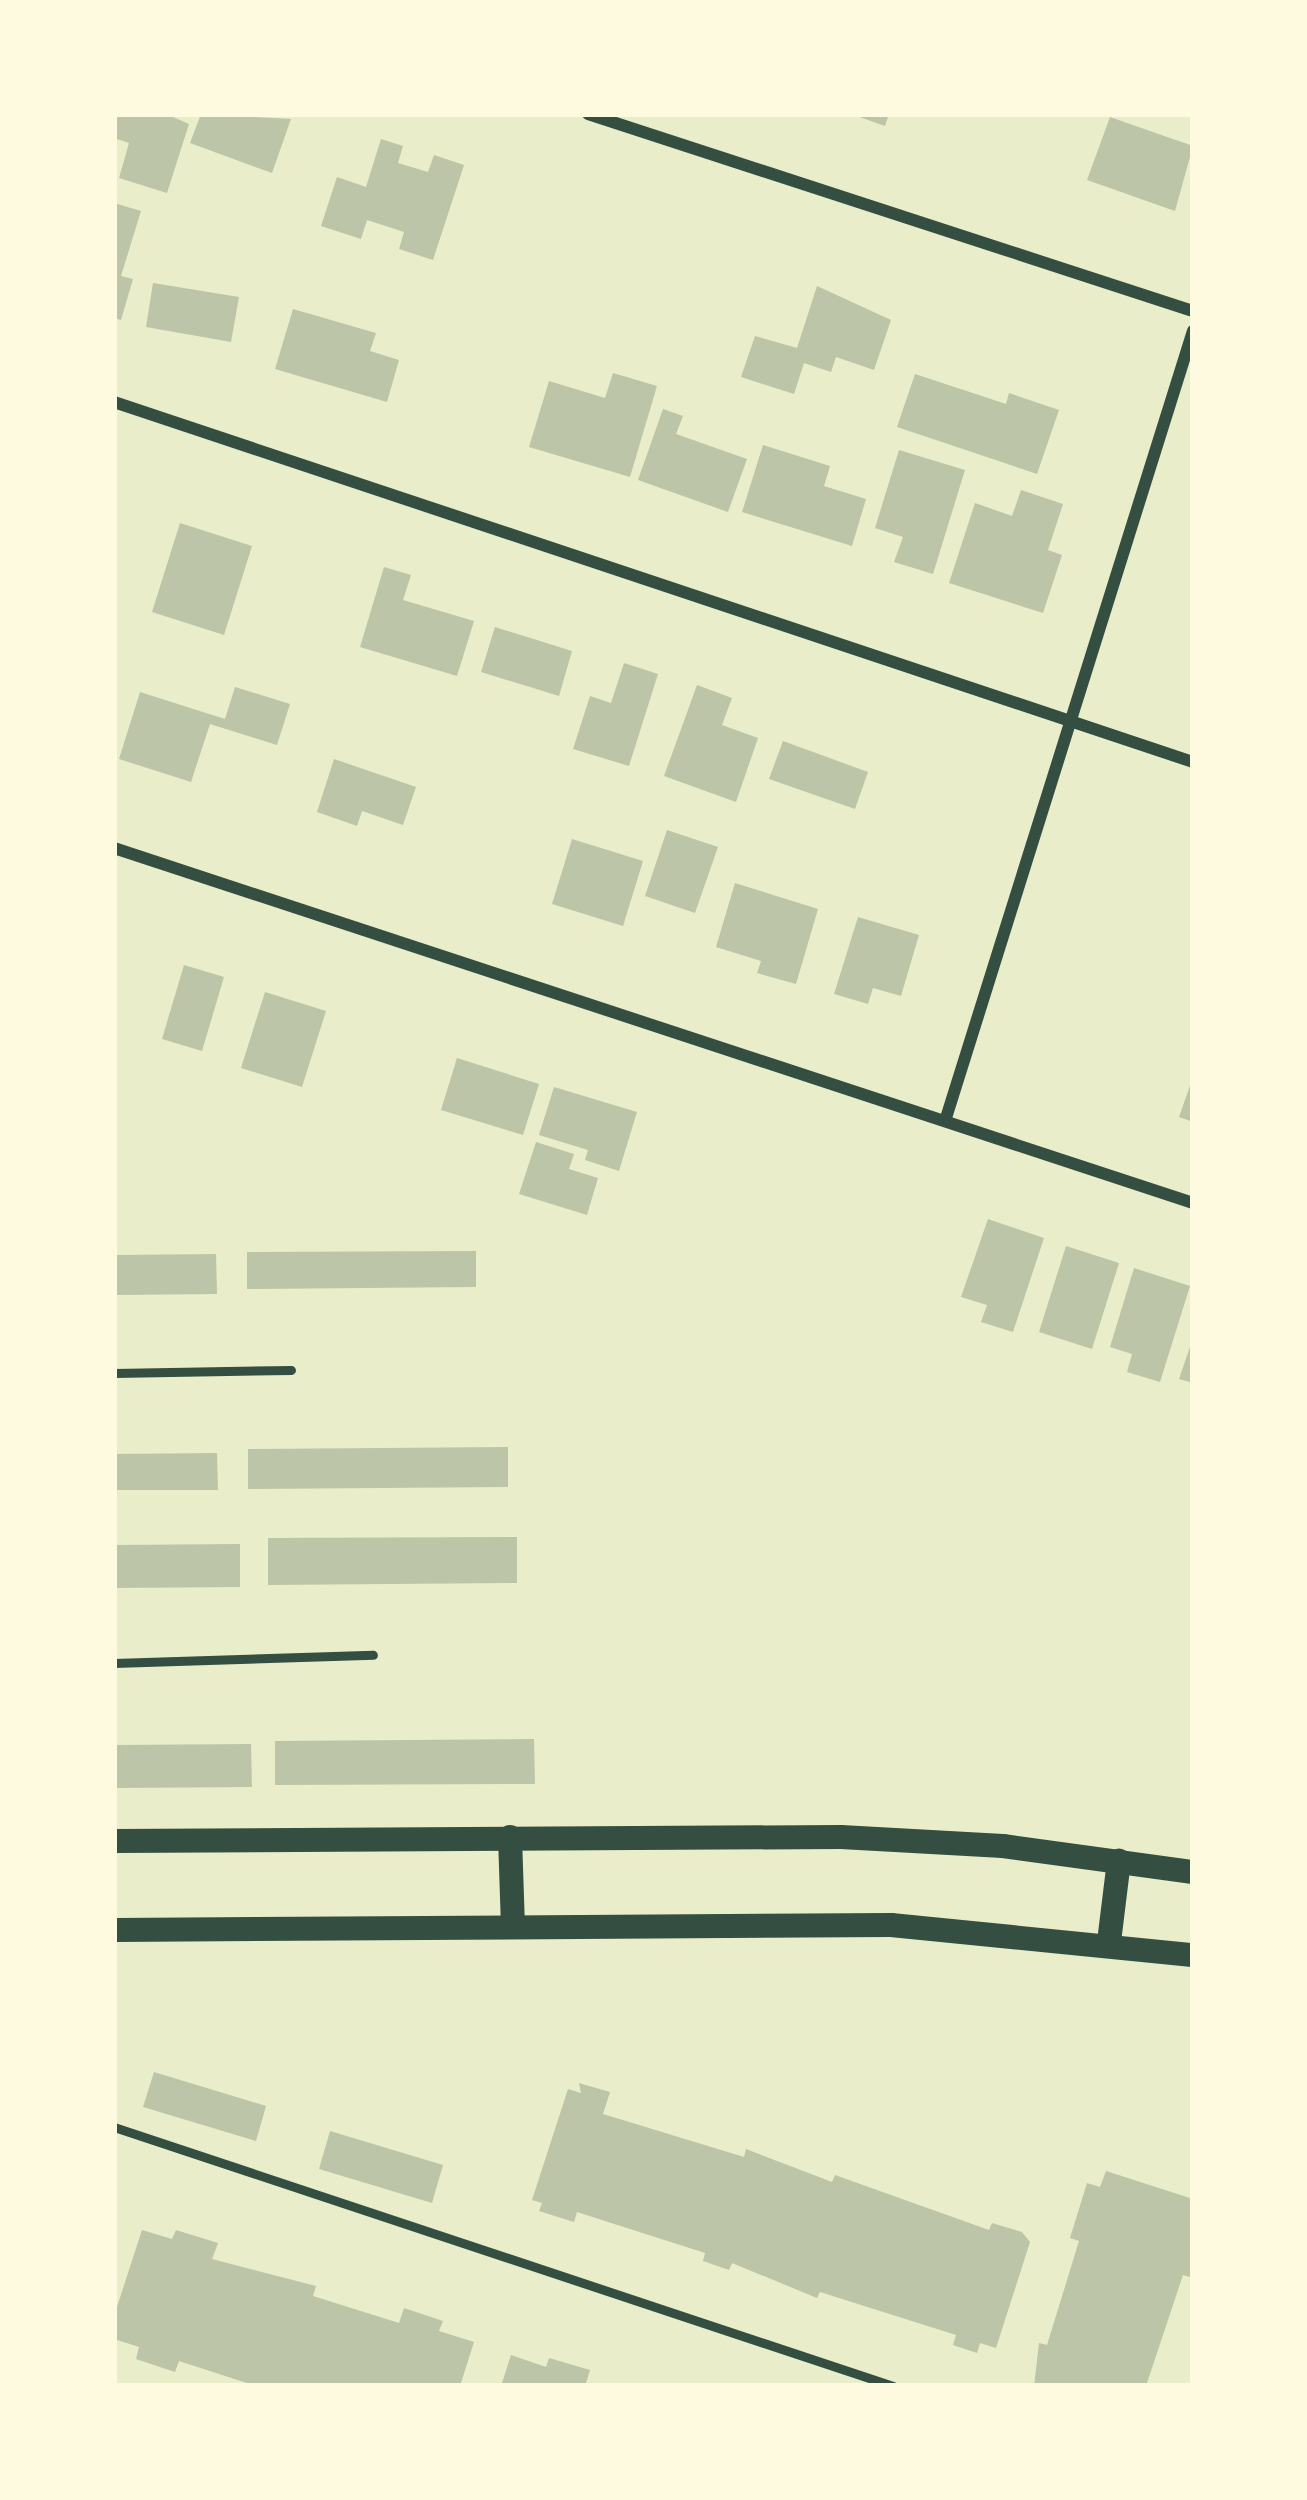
<!DOCTYPE html>
<html>
<head>
<meta charset="utf-8">
<style>
	body { margin:0 }
	#map { position:relative; width:1307px; height:2500px; overflow:hidden; background:#e9edc9; font-family:Montserrat,sans-serif }
	div>[style] { position:absolute }
	.building>* { inset:0; background:#bcc5a7 }
	.service>* { height:9px; margin:-4.5px; padding:0 4.5px; transform-origin:4.5px; border-radius:4.5px; background:#344e41 }
	.minor>* { height:12px; margin:-6px; padding:0 6px; transform-origin:6px; border-radius:6px; background:#344e41 }
	.secondary>* { height:24px; margin:-12px; padding:0 12px; transform-origin:12px; border-radius:12px; background:#344e41 }
	span { translate:-50% -50%; white-space:nowrap; text-align:center; line-height:1.15; -webkit-text-stroke:9px #fefae0; paint-order:stroke }
	.frame { position:absolute; inset:0; border:117px solid #fefae0; pointer-events:none }
</style>
</head>
<body>
<div id="map">
	<div class="building">
		<div style="clip-path:polygon(114px 114px,166px 114px,189px 124px,167px 193px,119px 178px,129px 143px,114px 138px)"></div>
		<div style="clip-path:polygon(201px 114px,291px 119px,272px 173px,190px 143px)"></div>
		<div style="clip-path:polygon(851px 114px,889px 114px,885px 126px)"></div>
		<div style="clip-path:polygon(1110px 117px,1193px 146px,1175px 211px,1087px 180px)"></div>
		<div style="clip-path:polygon(381px 139px,403px 146px,398px 163px,428px 172px,434px 155px,464px 165px,433px 260px,399px 249px,404px 232px,367px 220px,361px 239px,321px 226px,337px 177px,366px 187px)"></div>
		<div style="clip-path:polygon(114px 203px,141px 211px,121px 276px,133px 279px,121px 320px,114px 318px)"></div>
		<div style="clip-path:polygon(153px 283px,239px 297px,231px 342px,146px 327px)"></div>
		<div style="clip-path:polygon(817px 286px,891px 320px,874px 370px,836px 357px,831px 372px,804px 363px,794px 394px,741px 377px,755px 336px,797px 348px)"></div>
		<div style="clip-path:polygon(293px 309px,376px 333px,370px 351px,399px 360px,387px 402px,275px 369px)"></div>
		<div style="clip-path:polygon(613px 373px,657px 386px,630px 477px,529px 447px,549px 381px,605px 398px)"></div>
		<div style="clip-path:polygon(915px 374px,1006px 404px,1009px 393px,1059px 410px,1037px 474px,897px 427px)"></div>
		<div style="clip-path:polygon(663px 409px,683px 416px,676px 434px,747px 459px,728px 512px,638px 480px)"></div>
		<div style="clip-path:polygon(763px 445px,830px 466px,824px 486px,866px 499px,852px 546px,742px 512px)"></div>
		<div style="clip-path:polygon(899px 450px,965px 470px,933px 574px,894px 562px,903px 537px,875px 528px)"></div>
		<div style="clip-path:polygon(1021px 490px,1063px 504px,1048px 550px,1062px 555px,1043px 613px,949px 583px,975px 503px,1012px 516px)"></div>
		<div style="clip-path:polygon(180px 523px,252px 546px,224px 635px,152px 612px)"></div>
		<div style="clip-path:polygon(384px 567px,411px 575px,403px 600px,474px 621px,457px 676px,360px 647px)"></div>
		<div style="clip-path:polygon(495px 627px,572px 651px,559px 696px,481px 672px)"></div>
		<div style="clip-path:polygon(624px 663px,658px 674px,629px 766px,573px 749px,590px 696px,611px 703px)"></div>
		<div style="clip-path:polygon(697px 685px,732px 698px,722px 725px,758px 738px,736px 802px,664px 776px)"></div>
		<div style="clip-path:polygon(235px 687px,290px 704px,277px 745px,210px 724px,191px 782px,119px 759px,140px 692px,225px 719px)"></div>
		<div style="clip-path:polygon(783px 741px,868px 772px,855px 809px,769px 779px)"></div>
		<div style="clip-path:polygon(334px 759px,416px 787px,403px 825px,362px 811px,357px 826px,317px 812px)"></div>
		<div style="clip-path:polygon(667px 830px,718px 847px,695px 913px,645px 896px)"></div>
		<div style="clip-path:polygon(572px 839px,643px 861px,623px 926px,552px 904px)"></div>
		<div style="clip-path:polygon(735px 883px,818px 909px,796px 984px,757px 973px,761px 961px,716px 947px)"></div>
		<div style="clip-path:polygon(858px 917px,919px 935px,901px 996px,873px 988px,868px 1004px,834px 994px)"></div>
		<div style="clip-path:polygon(184px 965px,224px 977px,202px 1051px,162px 1039px)"></div>
		<div style="clip-path:polygon(265px 992px,326px 1011px,302px 1087px,241px 1068px)"></div>
		<div style="clip-path:polygon(457px 1058px,539px 1084px,523px 1135px,441px 1110px)"></div>
		<div style="clip-path:polygon(1192px 1080px,1193px 1081px,1193px 1122px,1179px 1117px)"></div>
		<div style="clip-path:polygon(554px 1087px,637px 1112px,619px 1171px,585px 1160px,588px 1150px,539px 1135px)"></div>
		<div style="clip-path:polygon(536px 1142px,574px 1154px,569px 1169px,598px 1178px,587px 1215px,519px 1194px)"></div>
		<div style="clip-path:polygon(988px 1219px,1044px 1238px,1013px 1332px,981px 1322px,987px 1305px,961px 1297px)"></div>
		<div style="clip-path:polygon(1066px 1246px,1119px 1263px,1092px 1349px,1039px 1332px)"></div>
		<div style="clip-path:polygon(476px 1251px,476px 1287px,247px 1289px,247px 1252px)"></div>
		<div style="clip-path:polygon(216px 1254px,217px 1294px,114px 1295px,114px 1255px)"></div>
		<div style="clip-path:polygon(1134px 1268px,1190px 1286px,1160px 1382px,1127px 1372px,1132px 1354px,1110px 1347px)"></div>
		<div style="clip-path:polygon(1192px 1341px,1193px 1341px,1193px 1383px,1179px 1379px)"></div>
		<div style="clip-path:polygon(508px 1447px,508px 1487px,248px 1489px,248px 1449px)"></div>
		<div style="clip-path:polygon(217px 1453px,218px 1490px,114px 1490px,114px 1454px)"></div>
		<div style="clip-path:polygon(517px 1537px,517px 1583px,268px 1585px,268px 1538px)"></div>
		<div style="clip-path:polygon(240px 1544px,240px 1587px,114px 1588px,114px 1545px)"></div>
		<div style="clip-path:polygon(534px 1739px,535px 1784px,275px 1785px,275px 1741px)"></div>
		<div style="clip-path:polygon(251px 1744px,252px 1787px,114px 1788px,114px 1745px)"></div>
		<div style="clip-path:polygon(154px 2072px,266px 2106px,256px 2141px,143px 2107px)"></div>
		<div style="clip-path:polygon(579px 2083px,610px 2092px,603px 2114px,744px 2157px,746px 2149px,832px 2182px,835px 2175px,989px 2230px,992px 2223px,1022px 2232px,1030px 2242px,996px 2348px,980px 2343px,977px 2353px,953px 2345px,956px 2335px,820px 2292px,817px 2298px,732px 2263px,729px 2270px,703px 2261px,705px 2253px,577px 2212px,574px 2222px,539px 2211px,542px 2203px,532px 2200px,568px 2089px,581px 2093px)"></div>
		<div style="clip-path:polygon(330px 2131px,443px 2165px,432px 2203px,319px 2169px)"></div>
		<div style="clip-path:polygon(1106px 2171px,1193px 2199px,1190px 2277px,1183px 2275px,1146px 2386px,1034px 2386px,1039px 2343px,1047px 2345px,1079px 2241px,1070px 2238px,1087px 2183px,1100px 2187px)"></div>
		<div style="clip-path:polygon(142px 2230px,172px 2239px,176px 2230px,218px 2243px,212px 2259px,316px 2286px,313px 2296px,399px 2323px,404px 2308px,443px 2321px,439px 2331px,474px 2342px,460px 2386px,256px 2386px,179px 2361px,175px 2372px,136px 2359px,139px 2347px,114px 2339px,114px 2316px)"></div>
		<div style="clip-path:polygon(511px 2355px,546px 2367px,549px 2358px,590px 2370px,585px 2386px,501px 2386px)"></div>
	</div>
	<div class="service">
		<div style="left:114px;top:1373px;width:177px;rotate:-1deg"></div>
		<div style="left:114px;top:1663px;width:259px;rotate:-1.8deg"></div>
		<div style="left:114px;top:2127px;width:821px;rotate:18.39deg"></div>
	</div>
	<div class="minor">
		<div style="left:588px;top:114px;width:636px;rotate:18.04deg"></div>
		<div style="left:114px;top:402px;width:1137px;rotate:18.45deg"></div>
		<div style="left:114px;top:848px;width:1136px;rotate:18.21deg"></div>
		<div style="left:946px;top:1118px;width:825px;rotate:-72.58deg"></div>
	</div>
	<div class="secondary">
		<div style="left:510px;top:1837px;width:89px;rotate:88.1deg"></div>
		<div style="left:114px;top:1841px;width:727px;rotate:-0.32deg"></div>
		<div style="left:841px;top:1837px;width:162px;rotate:3.2deg"></div>
		<div style="left:1003px;top:1846px;width:192px;rotate:7.8deg"></div>
		<div style="left:114px;top:1930px;width:777px;rotate:-0.37deg"></div>
		<div style="left:891px;top:1925px;width:303px;rotate:5.7deg"></div>
		<div style="left:1109px;top:1942px;width:82px;rotate:-83deg"></div>
	</div>
	<div class="frame"></div>
</div>
</body>
</html>
